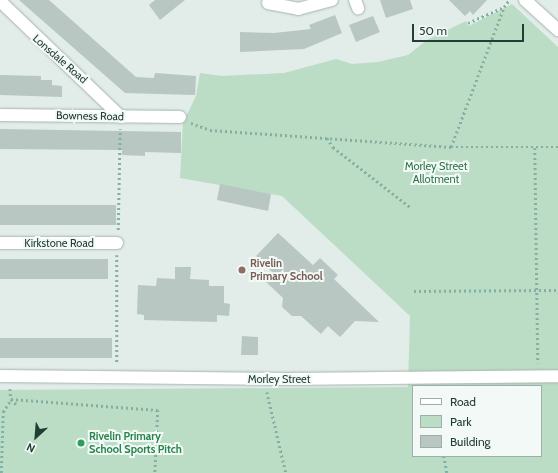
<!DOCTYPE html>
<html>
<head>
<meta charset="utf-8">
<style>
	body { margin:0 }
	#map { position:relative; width:558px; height:473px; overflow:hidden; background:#e2ece8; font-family:Cabin,sans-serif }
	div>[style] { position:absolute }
	.green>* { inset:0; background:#bbddc5 }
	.building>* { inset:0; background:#b8c7c1 }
	.path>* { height:2.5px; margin-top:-1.25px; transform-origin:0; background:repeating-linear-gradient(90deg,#83b0a2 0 2px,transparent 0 5px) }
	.roads { filter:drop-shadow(0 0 1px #a5b4af) drop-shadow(0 0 1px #a5b4af) }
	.street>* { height:12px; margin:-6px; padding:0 6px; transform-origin:6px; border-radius:6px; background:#fff }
	.dots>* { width:11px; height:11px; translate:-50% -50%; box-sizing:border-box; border:2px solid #f3f9f6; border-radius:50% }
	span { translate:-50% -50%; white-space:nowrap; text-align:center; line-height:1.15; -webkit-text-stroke:4px #f3f9f6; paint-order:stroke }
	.street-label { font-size:11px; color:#223d36 }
	.park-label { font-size:11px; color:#2d7449 }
	.education-label { font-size:11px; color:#785e54; font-weight:700 }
	.left { translate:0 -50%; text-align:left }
	.leisure-label { font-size:11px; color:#27864d; font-weight:700 }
	.legend { position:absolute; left:412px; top:385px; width:130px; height:72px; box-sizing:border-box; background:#f3f9f6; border:1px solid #9faea9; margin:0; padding:5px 7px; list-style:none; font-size:12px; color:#223d36 }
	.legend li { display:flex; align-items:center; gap:8px; height:20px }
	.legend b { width:20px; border:1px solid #9faea9 }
	.north { position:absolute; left:16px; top:417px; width:40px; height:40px; -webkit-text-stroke:3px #f3f9f6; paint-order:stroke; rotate:206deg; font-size:11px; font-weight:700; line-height:16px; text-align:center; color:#223d36 }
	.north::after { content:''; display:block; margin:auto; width:14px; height:18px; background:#223d36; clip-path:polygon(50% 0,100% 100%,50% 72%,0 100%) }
	.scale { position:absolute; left:412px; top:24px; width:112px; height:18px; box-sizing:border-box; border:2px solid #223d36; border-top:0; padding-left:5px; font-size:12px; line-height:14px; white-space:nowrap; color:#223d36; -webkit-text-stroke:3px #f3f9f6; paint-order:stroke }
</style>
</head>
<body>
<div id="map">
	<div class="green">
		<div style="clip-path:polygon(evenodd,512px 4px,558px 47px,558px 473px,0 473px,0 390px,408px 387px,410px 316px,282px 196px,180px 178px,183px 123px,196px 96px,200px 73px,222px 76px,284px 73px,336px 59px,352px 64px,378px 62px,408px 55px,427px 40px,466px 21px,469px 26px,512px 4px,413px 386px,541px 386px,541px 456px,413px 456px,413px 386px)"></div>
	</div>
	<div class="building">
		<div style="clip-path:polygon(19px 0,49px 0,136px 77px,154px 78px,155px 73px,196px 76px,195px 95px,125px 93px)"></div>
		<div style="clip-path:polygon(155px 0,185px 0,160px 20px,149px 5px)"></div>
		<div style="clip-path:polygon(380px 0,410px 0,413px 9px,386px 18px)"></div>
		<div style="clip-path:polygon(449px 0,487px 0,473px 15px,470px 11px,465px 16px)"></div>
		<div style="clip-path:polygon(335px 15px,342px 33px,304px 49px,240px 52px,240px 32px,274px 33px,311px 29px,309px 25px)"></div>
		<div style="clip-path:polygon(373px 16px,380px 32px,356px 42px,349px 25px)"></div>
		<div style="clip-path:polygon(0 75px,41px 76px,41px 80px,52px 80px,52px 85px,62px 86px,62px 97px,0 95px)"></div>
		<div style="clip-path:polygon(0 129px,181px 132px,181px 153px,145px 152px,145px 156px,122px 155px,122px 150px,0 149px)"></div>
		<div style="clip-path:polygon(220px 184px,271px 194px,268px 211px,217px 200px)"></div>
		<div style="clip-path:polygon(0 205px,116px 205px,116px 225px,0 225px)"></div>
		<div style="clip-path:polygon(278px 233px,313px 265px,320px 258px,338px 275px,334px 279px,379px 322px,355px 321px,340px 337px,328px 326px,321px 334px,301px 316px,292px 316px,282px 307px,283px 298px,265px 281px,273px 273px,256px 256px)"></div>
		<div style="clip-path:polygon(0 259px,108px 259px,108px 279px,0 279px)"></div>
		<div style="clip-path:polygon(175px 267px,191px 267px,190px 279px,209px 280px,209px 286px,224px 286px,224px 303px,230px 304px,229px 316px,217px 315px,217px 322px,144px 320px,144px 315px,137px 314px,138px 285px,156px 286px,157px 278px,175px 279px)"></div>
		<div style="clip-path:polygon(242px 336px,258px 337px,258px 355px,241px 355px)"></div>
		<div style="clip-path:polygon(0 338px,112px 338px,112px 358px,0 358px)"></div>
	</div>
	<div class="path">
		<div style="left:468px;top:23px;width:39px;rotate:-24deg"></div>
		<div style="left:504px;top:7px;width:9px;rotate:-54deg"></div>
		<div style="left:191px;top:123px;width:20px;rotate:20deg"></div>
		<div style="left:210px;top:130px;width:242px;rotate:4deg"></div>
		<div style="left:451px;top:147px;width:107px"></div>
		<div style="left:327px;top:138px;width:11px;rotate:56deg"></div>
		<div style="left:333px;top:147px;width:98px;rotate:37.9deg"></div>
		<div style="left:451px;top:147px;width:150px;rotate:-69.3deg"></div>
		<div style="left:535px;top:148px;width:215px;rotate:89.2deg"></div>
		<div style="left:118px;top:230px;width:101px;rotate:-88.9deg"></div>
		<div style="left:117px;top:255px;width:109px;rotate:90deg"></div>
		<div style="left:414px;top:291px;width:144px;rotate:-0.4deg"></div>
		<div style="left:10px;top:389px;width:10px;rotate:84deg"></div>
		<div style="left:11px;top:399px;width:147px;rotate:4.3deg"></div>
		<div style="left:158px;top:410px;width:63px;rotate:92.7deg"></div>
		<div style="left:267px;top:392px;width:83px;rotate:76.8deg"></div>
		<div style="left:444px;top:456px;width:17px;rotate:80deg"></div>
		<div style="left:1px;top:473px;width:61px;rotate:-88.1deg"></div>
		<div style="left:3px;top:412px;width:15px;rotate:-58deg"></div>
		<div style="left:11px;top:399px;width:8px;rotate:45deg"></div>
	</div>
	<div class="roads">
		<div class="street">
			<div style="left:355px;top:0;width:9px;rotate:69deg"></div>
			<div style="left:525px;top:0;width:45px;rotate:42.3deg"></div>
			<div style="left:0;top:1px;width:168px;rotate:43.8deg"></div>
			<div style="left:268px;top:3px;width:31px;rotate:11deg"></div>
			<div style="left:298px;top:9px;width:35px;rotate:-15deg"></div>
			<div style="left:0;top:115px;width:180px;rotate:0.6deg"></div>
			<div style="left:0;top:243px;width:117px"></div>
			<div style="left:0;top:376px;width:287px;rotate:0.6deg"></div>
			<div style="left:287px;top:379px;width:271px;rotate:-0.6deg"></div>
		</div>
	</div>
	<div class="dots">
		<div style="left:242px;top:270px;background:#8d6e63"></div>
		<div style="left:81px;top:443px;background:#2e9e5b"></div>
	</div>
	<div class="street-label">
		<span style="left:60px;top:59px;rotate:41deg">Lonsdale Road</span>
		<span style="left:90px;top:116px;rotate:1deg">Bowness Road</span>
		<span style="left:59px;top:243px">Kirkstone Road</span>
		<span style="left:279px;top:379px">Morley Street</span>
	</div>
	<div class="park-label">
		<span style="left:436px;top:173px">Morley Street<br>Allotment</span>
	</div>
	<div class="education-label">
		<span class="left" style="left:250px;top:270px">Rivelin<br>Primary School</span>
	</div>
	<div class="leisure-label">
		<span class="left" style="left:89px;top:443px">Rivelin Primary<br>School Sports Pitch</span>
	</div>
	<ul class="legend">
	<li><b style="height:5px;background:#fff"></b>Road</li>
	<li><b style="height:11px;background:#bbddc5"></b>Park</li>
	<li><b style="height:11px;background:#b8c7c1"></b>Building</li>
	</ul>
	<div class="north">N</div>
	<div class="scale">50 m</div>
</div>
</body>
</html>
